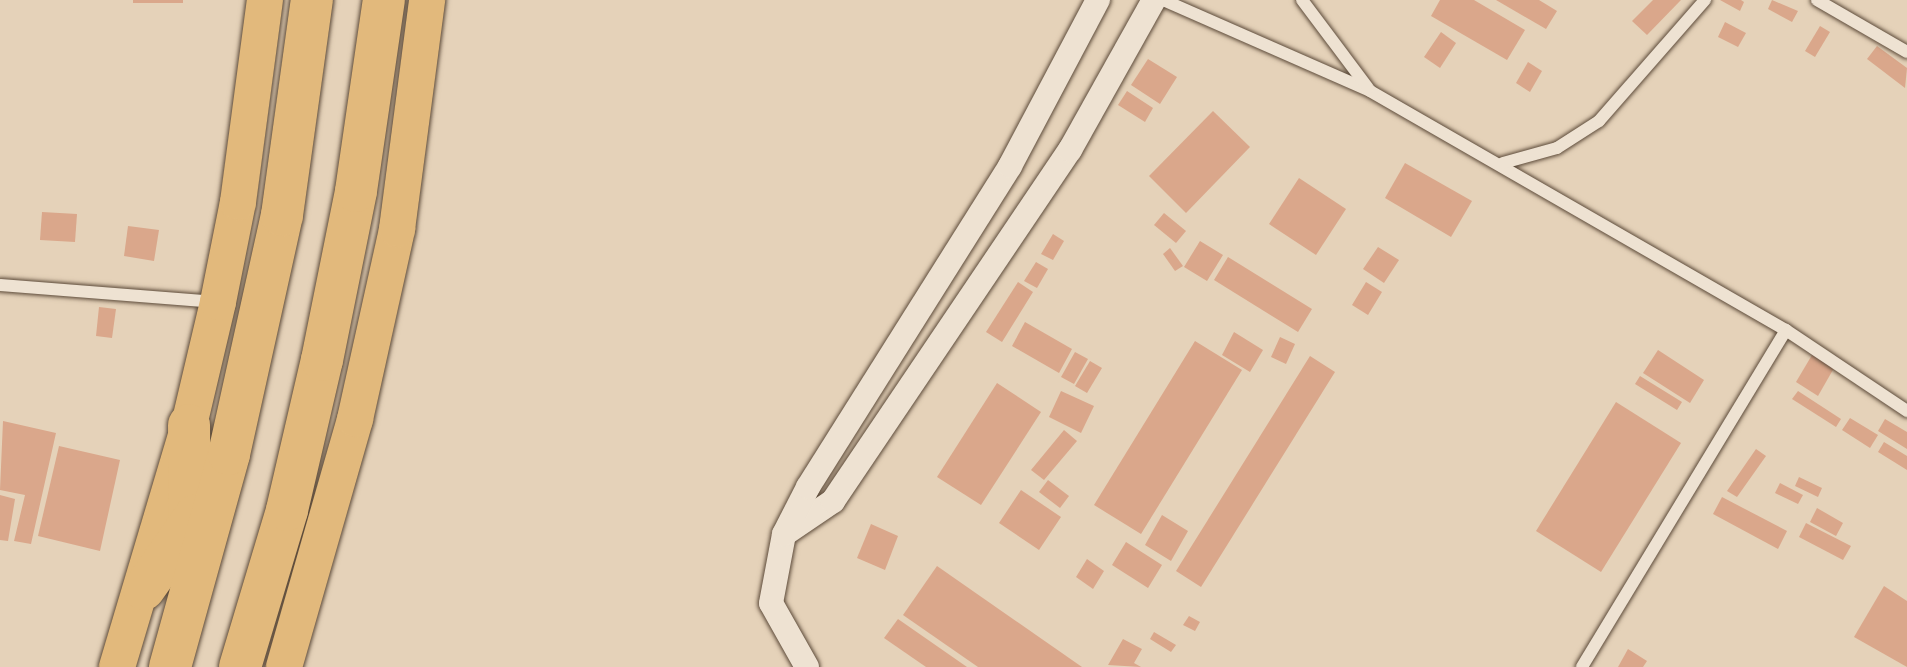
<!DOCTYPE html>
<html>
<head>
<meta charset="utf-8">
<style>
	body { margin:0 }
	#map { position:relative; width:1907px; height:667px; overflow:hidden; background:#e5d2b9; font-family:"IM FELL Double Pica",serif }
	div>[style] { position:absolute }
	.building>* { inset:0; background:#daa78b }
	.roads { filter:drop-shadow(0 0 2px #5c4a39) drop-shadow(0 0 2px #5c4a39) }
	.service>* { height:12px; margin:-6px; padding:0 6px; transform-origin:6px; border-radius:6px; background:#eee2d2 }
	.minor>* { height:24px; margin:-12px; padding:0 12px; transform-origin:12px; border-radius:12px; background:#eee2d2 }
	.primary>* { height:36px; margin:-18px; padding:0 18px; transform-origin:18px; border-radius:18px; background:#e2b97c }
	.motorway>* { height:42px; margin:-21px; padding:0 21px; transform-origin:21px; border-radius:21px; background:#e2b97c }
	span { translate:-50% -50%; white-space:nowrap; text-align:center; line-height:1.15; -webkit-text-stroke:8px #eee2d2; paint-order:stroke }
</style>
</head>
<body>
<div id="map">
	<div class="building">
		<div style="clip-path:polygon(133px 0,183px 0,183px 3px,133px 3px)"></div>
		<div style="clip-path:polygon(1440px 0,1474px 0,1525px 30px,1507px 60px,1431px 16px)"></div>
		<div style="clip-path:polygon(1496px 0,1539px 0,1557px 11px,1546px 29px)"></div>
		<div style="clip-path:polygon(1653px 0,1681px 0,1647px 35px,1632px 21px)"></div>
		<div style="clip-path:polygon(1720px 0,1741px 0,1744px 2px,1740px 11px)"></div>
		<div style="clip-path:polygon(1772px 0,1798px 11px,1792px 22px,1768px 9px)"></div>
		<div style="clip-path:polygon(1725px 22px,1746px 33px,1738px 47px,1718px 37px)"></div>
		<div style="clip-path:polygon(1820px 26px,1830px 32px,1815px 57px,1805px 51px)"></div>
		<div style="clip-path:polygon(1441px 32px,1456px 43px,1440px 68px,1424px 57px)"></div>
		<div style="clip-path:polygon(1877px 46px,1907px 68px,1905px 88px,1867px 59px)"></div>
		<div style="clip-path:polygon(1148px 59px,1177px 77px,1160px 104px,1131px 85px)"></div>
		<div style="clip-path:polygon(1528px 62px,1542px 71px,1530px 92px,1516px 83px)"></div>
		<div style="clip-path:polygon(1127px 91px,1153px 108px,1145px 122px,1118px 105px)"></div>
		<div style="clip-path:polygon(1213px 111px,1250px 147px,1186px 213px,1149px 176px)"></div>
		<div style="clip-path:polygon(1405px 163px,1472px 201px,1451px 237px,1385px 198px)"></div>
		<div style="clip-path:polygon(1299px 178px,1346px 209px,1316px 255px,1269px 224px)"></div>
		<div style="clip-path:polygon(42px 212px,77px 214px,75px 242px,40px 240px)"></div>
		<div style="clip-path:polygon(1164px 213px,1186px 231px,1176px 243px,1154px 225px)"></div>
		<div style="clip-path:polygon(128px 226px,159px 230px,154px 261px,124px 256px)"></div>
		<div style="clip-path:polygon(1053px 234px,1064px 241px,1053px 260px,1041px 254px)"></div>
		<div style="clip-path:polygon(1200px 241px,1223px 255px,1207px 281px,1184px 267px)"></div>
		<div style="clip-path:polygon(1378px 247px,1399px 260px,1384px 283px,1363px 269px)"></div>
		<div style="clip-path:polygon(1170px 248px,1183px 266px,1175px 271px,1163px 254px)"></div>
		<div style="clip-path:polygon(1228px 257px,1312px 309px,1298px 332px,1214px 280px)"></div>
		<div style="clip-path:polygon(1036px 262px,1048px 269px,1037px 288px,1024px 281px)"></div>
		<div style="clip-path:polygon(1018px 282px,1033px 292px,1002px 342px,986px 332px)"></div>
		<div style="clip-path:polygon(1366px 282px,1382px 292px,1368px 315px,1352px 305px)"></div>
		<div style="clip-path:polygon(99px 307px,116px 309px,112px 338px,96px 336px)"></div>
		<div style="clip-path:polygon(1025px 322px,1072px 349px,1059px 373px,1012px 346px)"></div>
		<div style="clip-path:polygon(1234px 332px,1263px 350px,1250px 372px,1222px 355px)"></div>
		<div style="clip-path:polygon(1280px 337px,1295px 344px,1286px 364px,1271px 357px)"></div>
		<div style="clip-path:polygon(1195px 341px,1242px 370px,1141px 534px,1094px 505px)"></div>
		<div style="clip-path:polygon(1658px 350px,1704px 380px,1690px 403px,1643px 373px)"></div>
		<div style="clip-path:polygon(1075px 352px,1088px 359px,1074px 384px,1061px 377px)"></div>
		<div style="clip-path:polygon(1812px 355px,1834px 368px,1818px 396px,1796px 382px)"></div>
		<div style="clip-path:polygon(1310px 356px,1335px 372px,1201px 587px,1176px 571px)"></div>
		<div style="clip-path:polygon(1090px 361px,1102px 368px,1087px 393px,1075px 386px)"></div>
		<div style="clip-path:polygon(1640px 376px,1682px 402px,1677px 410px,1635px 384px)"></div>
		<div style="clip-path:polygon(997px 383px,1041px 412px,981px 505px,937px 477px)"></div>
		<div style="clip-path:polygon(1061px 391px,1094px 406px,1081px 433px,1049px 417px)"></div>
		<div style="clip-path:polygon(1798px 391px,1841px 419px,1836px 427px,1792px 399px)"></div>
		<div style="clip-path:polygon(1616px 402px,1681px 443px,1601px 572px,1536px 531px)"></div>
		<div style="clip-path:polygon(1850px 418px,1878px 435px,1870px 448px,1842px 430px)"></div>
		<div style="clip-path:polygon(1885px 419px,1907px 432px,1907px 449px,1878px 431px)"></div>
		<div style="clip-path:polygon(3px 421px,56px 433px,31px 544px,14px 541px,25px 495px,0 490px)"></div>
		<div style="clip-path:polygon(1064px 430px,1077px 441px,1044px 480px,1031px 470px)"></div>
		<div style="clip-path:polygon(1884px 442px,1907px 456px,1907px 470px,1878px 452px)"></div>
		<div style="clip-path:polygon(59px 446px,120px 460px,100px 551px,38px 536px)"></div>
		<div style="clip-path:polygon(1756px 449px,1766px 456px,1737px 497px,1727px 491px)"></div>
		<div style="clip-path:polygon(1799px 477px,1822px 488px,1818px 497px,1795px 486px)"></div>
		<div style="clip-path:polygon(1048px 480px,1069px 496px,1060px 508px,1039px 492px)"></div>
		<div style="clip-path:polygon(1780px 483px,1803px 495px,1798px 504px,1775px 493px)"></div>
		<div style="clip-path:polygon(1021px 490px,1061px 517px,1039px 550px,999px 523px)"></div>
		<div style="clip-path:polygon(0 495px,15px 499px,8px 541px,0 540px)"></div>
		<div style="clip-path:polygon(1722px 497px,1787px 531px,1778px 549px,1713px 514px)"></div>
		<div style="clip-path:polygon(1817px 508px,1843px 523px,1836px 536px,1810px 522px)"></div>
		<div style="clip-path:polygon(1162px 515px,1188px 531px,1171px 561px,1145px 545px)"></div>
		<div style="clip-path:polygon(1806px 523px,1851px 546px,1843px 560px,1799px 537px)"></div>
		<div style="clip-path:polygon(871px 524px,898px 536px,885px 570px,857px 558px)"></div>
		<div style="clip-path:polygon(1126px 542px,1162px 565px,1148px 588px,1112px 565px)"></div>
		<div style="clip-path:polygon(1087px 559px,1104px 571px,1093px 589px,1076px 577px)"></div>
		<div style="clip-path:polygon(937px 566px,1082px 667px,978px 667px,903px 615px)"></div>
		<div style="clip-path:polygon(1884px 586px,1907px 601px,1907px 667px,1854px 637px)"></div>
		<div style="clip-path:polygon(1189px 616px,1200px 622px,1195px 631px,1183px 625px)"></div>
		<div style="clip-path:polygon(898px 619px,967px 667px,926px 667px,884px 638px)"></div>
		<div style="clip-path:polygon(1154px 632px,1176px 645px,1171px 652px,1150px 639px)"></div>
		<div style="clip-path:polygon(1123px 639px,1142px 649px,1134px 663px,1141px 667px,1108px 665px)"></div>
		<div style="clip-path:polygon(1628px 649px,1647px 661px,1643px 667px,1618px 667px)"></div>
	</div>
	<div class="roads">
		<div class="service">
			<div style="left:1163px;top:0;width:226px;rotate:23.7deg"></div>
			<div style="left:1370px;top:91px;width:480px;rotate:29.9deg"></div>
			<div style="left:1786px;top:330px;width:394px;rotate:121.2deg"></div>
			<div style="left:1302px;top:0;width:110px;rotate:53.1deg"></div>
			<div style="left:1817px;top:0;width:104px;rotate:30deg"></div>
			<div style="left:1503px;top:163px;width:56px;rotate:-15.5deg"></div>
			<div style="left:1557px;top:148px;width:50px;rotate:-32.7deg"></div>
			<div style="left:1599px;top:121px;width:161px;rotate:-48.8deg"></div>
			<div style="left:0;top:285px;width:217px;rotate:4.5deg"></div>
			<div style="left:1786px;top:330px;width:146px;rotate:33.8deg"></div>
		</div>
		<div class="minor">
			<div style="left:786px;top:533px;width:57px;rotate:-34.2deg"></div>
			<div style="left:833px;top:501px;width:424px;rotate:-56deg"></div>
			<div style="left:1070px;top:150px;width:172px;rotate:-60.8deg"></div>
			<div style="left:807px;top:667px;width:73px;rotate:-119.4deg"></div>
			<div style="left:771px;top:603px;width:70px;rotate:-79.3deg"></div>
			<div style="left:784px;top:534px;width:53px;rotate:-62.9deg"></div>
			<div style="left:808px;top:487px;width:379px;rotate:-57.8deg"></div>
			<div style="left:1010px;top:166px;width:188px;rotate:-62.1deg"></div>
		</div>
		<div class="primary">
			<div style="left:117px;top:667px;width:252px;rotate:-73.4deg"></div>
			<div style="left:189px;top:425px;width:126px;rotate:-76.7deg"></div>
			<div style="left:218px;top:302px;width:102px;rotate:-78.7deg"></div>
			<div style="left:238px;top:202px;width:204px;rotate:-82.4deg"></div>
			<div style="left:284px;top:667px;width:258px;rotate:-74deg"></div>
			<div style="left:355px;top:419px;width:195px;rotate:-77.5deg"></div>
			<div style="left:397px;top:229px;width:231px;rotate:-82.5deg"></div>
		</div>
		<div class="motorway">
			<div style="left:189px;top:425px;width:119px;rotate:89.5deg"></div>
			<div style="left:144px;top:589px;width:90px;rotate:-54.9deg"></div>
			<div style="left:170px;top:667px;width:221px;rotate:-74.5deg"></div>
			<div style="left:229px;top:454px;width:245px;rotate:-77.5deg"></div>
			<div style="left:282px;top:215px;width:217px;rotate:-82.1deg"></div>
			<div style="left:240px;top:667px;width:164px;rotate:-73.3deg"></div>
			<div style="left:287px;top:510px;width:154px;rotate:-76.9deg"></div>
			<div style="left:322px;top:360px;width:172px;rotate:-78.6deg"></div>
			<div style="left:356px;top:191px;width:193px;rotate:-81.7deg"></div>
		</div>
	</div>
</div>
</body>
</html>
